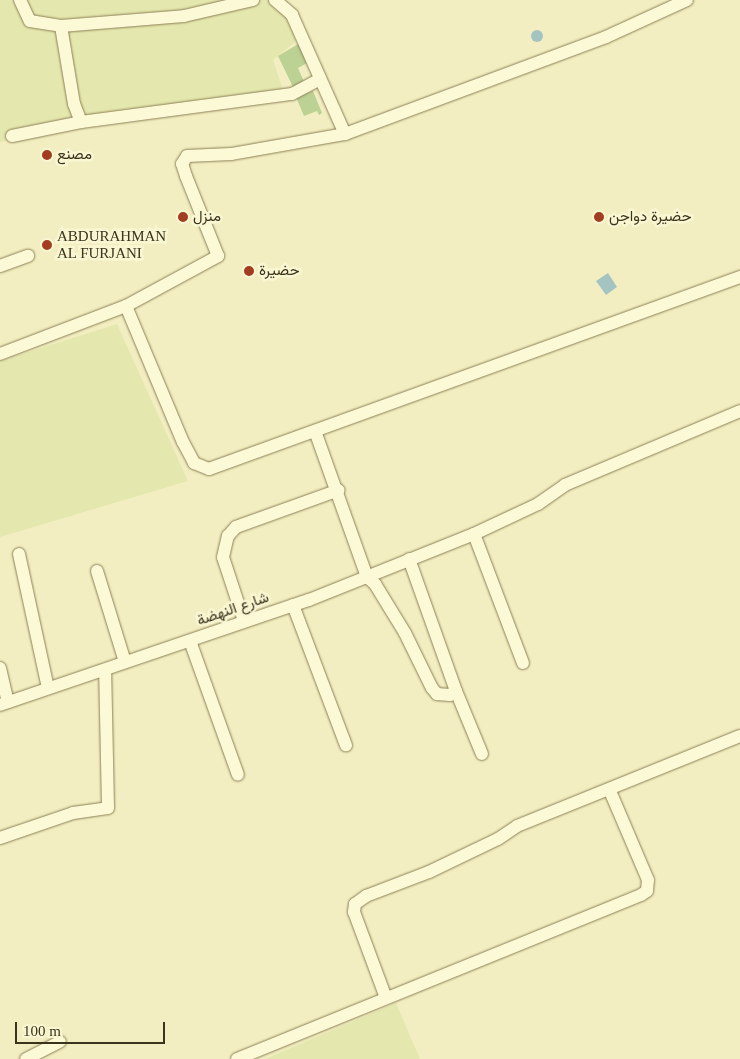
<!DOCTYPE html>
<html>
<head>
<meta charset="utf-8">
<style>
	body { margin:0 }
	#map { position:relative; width:740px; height:1059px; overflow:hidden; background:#f2eec1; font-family:"Times New Roman",Vazirmatn,serif }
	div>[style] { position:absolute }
	.farmland>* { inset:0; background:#e5e8ae }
	.green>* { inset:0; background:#bcd194 }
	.water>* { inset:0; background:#a4c4c2 }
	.round { border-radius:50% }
	.roads { filter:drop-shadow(0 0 1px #8d8057) drop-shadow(0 0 1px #8d8057) }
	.street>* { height:12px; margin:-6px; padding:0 6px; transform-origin:6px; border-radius:6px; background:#fcf9d6 }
	.dots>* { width:14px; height:14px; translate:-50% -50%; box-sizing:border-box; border:2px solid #f9f6d2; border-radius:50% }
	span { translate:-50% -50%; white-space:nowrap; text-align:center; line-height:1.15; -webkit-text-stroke:5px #f9f6d2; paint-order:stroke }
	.poi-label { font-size:15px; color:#3c331c }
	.left { translate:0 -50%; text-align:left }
	.street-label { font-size:15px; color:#3c331c }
	.scale { position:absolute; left:15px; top:1022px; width:150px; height:22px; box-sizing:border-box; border:2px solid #3c331c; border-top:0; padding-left:6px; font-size:15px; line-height:18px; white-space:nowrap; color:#3c331c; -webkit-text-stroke:4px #f9f6d2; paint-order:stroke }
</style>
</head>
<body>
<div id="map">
	<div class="farmland">
		<div style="clip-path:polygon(0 0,269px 0,285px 14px,296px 41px,273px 60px,285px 96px,81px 124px,0 142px)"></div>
		<div style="clip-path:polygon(117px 324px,188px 481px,0 537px,0 361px)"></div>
		<div style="clip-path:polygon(396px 1003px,420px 1059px,265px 1059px)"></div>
	</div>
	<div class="green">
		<div style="clip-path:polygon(300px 43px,309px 62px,298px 68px,305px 84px,293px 87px,278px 56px)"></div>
		<div style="clip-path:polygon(313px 91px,322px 113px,319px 115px,317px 111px,304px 116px,296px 97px)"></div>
	</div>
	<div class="water">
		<div class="round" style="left:531px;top:30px;width:12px;height:12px"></div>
		<div style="clip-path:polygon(608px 273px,617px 287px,606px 295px,596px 281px)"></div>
	</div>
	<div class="roads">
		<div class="street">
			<div style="left:20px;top:0;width:23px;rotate:65deg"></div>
			<div style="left:30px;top:21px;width:31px;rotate:9deg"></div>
			<div style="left:275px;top:0;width:23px;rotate:41deg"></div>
			<div style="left:292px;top:15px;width:130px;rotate:66deg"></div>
			<div style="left:81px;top:122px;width:19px;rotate:-111deg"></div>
			<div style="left:74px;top:104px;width:79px;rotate:-99.5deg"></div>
			<div style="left:61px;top:26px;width:123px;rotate:-4.6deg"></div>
			<div style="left:184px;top:16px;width:71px;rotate:-13.1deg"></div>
			<div style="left:12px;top:136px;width:70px;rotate:-11.5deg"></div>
			<div style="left:81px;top:122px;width:213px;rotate:-7.6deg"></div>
			<div style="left:292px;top:94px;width:32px;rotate:-28deg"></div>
			<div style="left:0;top:266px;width:30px;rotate:-20deg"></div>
			<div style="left:126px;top:306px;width:105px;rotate:-28.5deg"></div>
			<div style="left:218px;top:256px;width:86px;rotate:-111.8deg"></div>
			<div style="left:186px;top:176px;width:13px;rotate:-108deg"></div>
			<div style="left:182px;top:164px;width:9px;rotate:-58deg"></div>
			<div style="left:187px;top:156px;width:44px;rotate:-2.6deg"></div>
			<div style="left:231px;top:154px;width:116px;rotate:-10deg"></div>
			<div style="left:345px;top:134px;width:278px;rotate:-20.4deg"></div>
			<div style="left:606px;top:37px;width:89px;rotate:-24.6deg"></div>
			<div style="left:0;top:354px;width:135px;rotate:-20.9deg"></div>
			<div style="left:126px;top:306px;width:147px;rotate:67.3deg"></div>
			<div style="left:183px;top:442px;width:24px;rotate:62deg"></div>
			<div style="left:194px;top:463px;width:16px;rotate:22deg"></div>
			<div style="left:209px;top:469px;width:565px;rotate:-19.88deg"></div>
			<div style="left:315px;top:431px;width:155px;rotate:70.4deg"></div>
			<div style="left:367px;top:577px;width:11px;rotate:41deg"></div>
			<div style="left:375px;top:584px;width:57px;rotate:58.5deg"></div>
			<div style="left:405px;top:633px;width:61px;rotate:63.9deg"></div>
			<div style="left:432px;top:688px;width:8px;rotate:50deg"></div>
			<div style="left:437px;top:694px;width:13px;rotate:4deg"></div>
			<div style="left:450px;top:695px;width:7px;rotate:-34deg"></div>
			<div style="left:456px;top:691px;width:140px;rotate:-109.6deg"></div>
			<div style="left:474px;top:534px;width:138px;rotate:69.2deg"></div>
			<div style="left:19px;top:554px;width:137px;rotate:77.8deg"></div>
			<div style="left:97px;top:571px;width:95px;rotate:72.9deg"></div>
			<div style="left:293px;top:605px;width:150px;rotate:69.3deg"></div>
			<div style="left:244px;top:621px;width:67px;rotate:-108.2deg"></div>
			<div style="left:223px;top:557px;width:22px;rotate:-77deg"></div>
			<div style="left:228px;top:536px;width:12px;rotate:-48deg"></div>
			<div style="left:236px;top:527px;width:109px;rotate:-19.8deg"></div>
			<div style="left:190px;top:641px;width:142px;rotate:70.3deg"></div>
			<div style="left:0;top:668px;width:35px;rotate:77deg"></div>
			<div style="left:456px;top:691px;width:68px;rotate:67.6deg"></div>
			<div style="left:0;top:705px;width:326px;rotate:-18.8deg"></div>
			<div style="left:309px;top:600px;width:178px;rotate:-21.8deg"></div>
			<div style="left:474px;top:534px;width:71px;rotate:-25.1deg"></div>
			<div style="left:538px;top:504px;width:33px;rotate:-35deg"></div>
			<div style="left:565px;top:485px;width:190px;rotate:-22.9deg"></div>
			<div style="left:0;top:838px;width:77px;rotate:-18.9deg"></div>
			<div style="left:73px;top:813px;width:35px;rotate:-8deg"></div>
			<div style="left:108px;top:808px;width:138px;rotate:-91.2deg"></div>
			<div style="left:386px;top:998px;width:92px;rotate:-110.4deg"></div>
			<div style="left:354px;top:912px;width:8px;rotate:-83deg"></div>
			<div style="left:355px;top:904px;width:14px;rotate:-36deg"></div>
			<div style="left:366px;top:896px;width:67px;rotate:-20.9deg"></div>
			<div style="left:429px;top:872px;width:76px;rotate:-25.6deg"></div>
			<div style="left:498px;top:839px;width:23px;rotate:-34deg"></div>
			<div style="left:517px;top:826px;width:240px;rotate:-22deg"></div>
			<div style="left:26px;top:1059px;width:38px;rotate:-27deg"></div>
			<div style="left:237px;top:1059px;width:436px;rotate:-22.1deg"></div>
			<div style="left:641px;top:895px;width:7px;rotate:-34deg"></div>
			<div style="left:647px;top:891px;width:11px;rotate:-85deg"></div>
			<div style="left:648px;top:880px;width:97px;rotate:-113.1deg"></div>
		</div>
	</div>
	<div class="dots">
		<div style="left:47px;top:155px;background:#a23d21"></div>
		<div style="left:183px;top:217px;background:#a23d21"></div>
		<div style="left:599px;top:217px;background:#a23d21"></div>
		<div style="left:47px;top:245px;background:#a23d21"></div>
		<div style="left:249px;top:271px;background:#a23d21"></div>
	</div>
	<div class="poi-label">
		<span class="left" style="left:57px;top:155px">مصنع</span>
		<span class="left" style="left:193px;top:217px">منزل</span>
		<span class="left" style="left:609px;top:217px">حضيرة دواجن</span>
		<span class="left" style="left:57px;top:245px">ABDURAHMAN<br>AL FURJANI</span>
		<span class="left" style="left:259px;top:271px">حضيرة</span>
	</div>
	<div class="street-label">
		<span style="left:233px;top:609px;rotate:-19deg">شارع النهضة</span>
	</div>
	<div class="scale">100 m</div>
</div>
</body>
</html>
